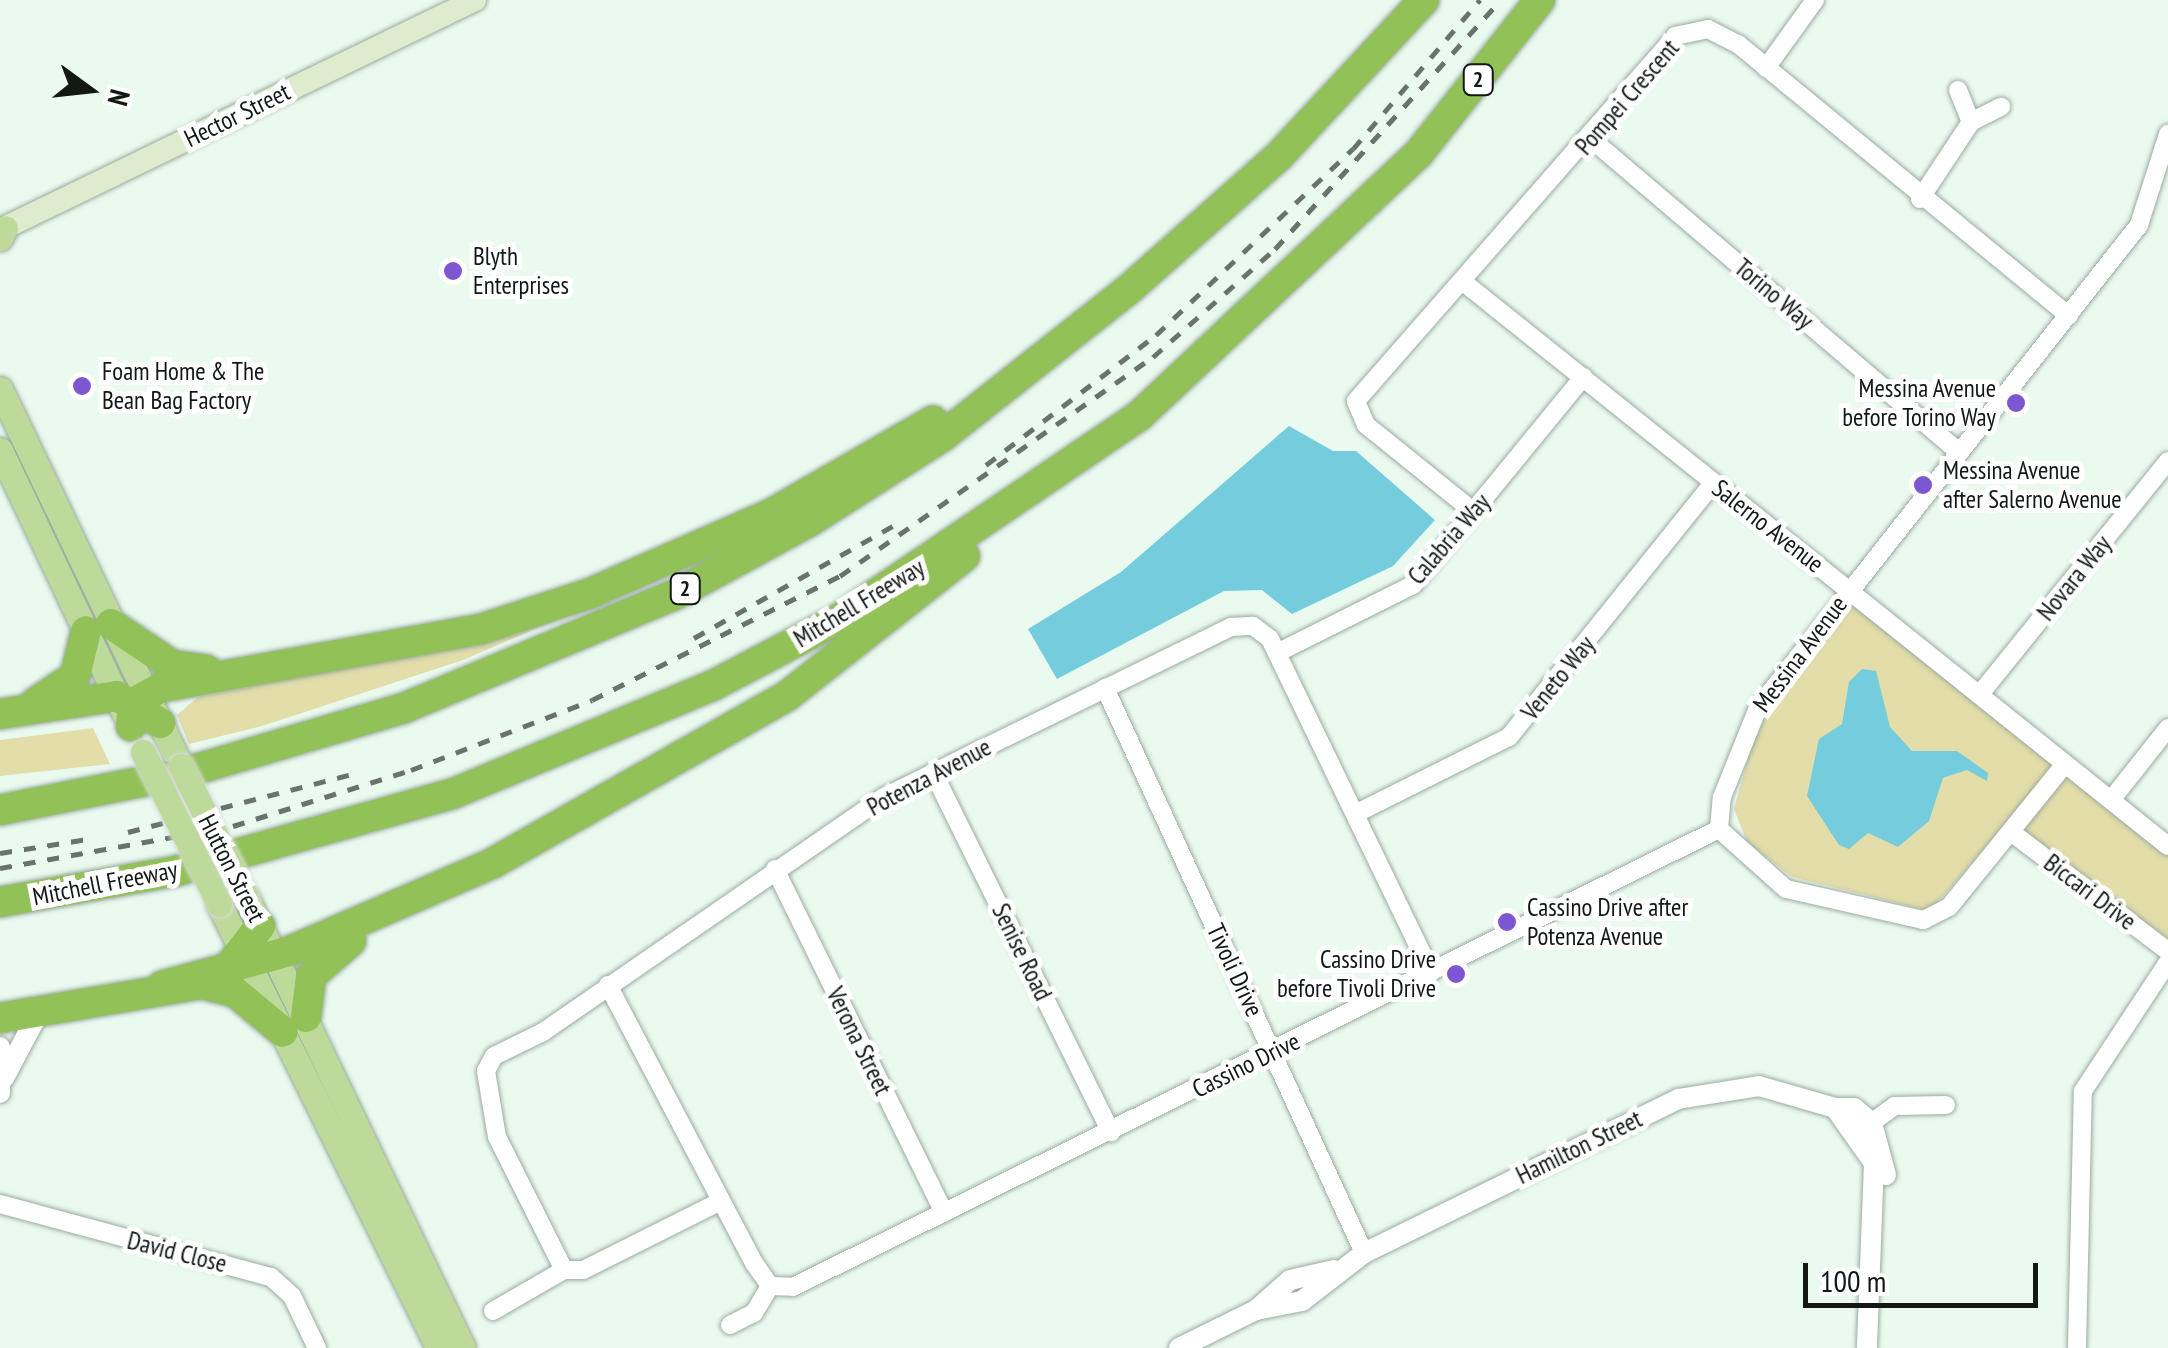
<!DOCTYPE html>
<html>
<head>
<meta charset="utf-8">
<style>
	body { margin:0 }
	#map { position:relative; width:2168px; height:1348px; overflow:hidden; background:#eafaef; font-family:"PT Sans Narrow",sans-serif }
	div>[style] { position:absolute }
	.green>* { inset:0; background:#e2dda9 }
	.water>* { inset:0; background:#74ccdd }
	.roads { filter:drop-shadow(0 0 2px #9baaa0) drop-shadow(0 0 2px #9baaa0) }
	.minor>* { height:18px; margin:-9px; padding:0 9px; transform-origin:9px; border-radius:9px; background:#fff }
	.tertiary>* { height:20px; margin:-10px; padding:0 10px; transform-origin:10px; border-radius:10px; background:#fff }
	.secondary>* { height:22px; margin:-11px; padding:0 11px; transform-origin:11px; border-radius:11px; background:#deeccd }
	.primary>* { height:25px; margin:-12.5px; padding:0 12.5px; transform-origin:12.5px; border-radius:12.5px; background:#bdda9a }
	.motorway>* { height:30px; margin:-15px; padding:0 15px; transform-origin:15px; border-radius:15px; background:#91c157 }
	.rail>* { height:5px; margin-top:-2.5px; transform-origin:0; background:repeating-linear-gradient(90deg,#69736c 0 12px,transparent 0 24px) }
	.bridges { filter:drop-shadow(0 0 2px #d9dad9) drop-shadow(0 0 2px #d9dad9) }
	.primary-bridge>* { height:25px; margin:-12.5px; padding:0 12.5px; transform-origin:12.5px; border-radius:12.5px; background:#bdda9a }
	.dots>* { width:28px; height:28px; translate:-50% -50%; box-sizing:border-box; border:5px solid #fff; border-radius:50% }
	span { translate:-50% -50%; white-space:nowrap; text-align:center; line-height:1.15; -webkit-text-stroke:10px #fff; paint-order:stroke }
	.shield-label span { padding:2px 8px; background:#fff; border:2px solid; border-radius:8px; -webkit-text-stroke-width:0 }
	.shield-label { font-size:22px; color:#121814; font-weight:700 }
	.street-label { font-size:25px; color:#121814 }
	.poi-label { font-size:25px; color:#121814 }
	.left { translate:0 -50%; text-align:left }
	.right { translate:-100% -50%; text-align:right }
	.north { position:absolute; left:40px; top:40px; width:100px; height:100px; -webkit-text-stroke:8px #fff; paint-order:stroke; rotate:105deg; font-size:28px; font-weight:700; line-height:40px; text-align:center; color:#121814 }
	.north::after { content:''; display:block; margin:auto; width:35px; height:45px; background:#121814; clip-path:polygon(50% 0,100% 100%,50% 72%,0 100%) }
	.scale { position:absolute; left:1803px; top:1263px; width:235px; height:45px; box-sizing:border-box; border:5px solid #121814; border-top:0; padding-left:12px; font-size:30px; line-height:35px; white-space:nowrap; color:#121814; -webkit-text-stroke:8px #fff; paint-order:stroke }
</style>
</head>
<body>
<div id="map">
	<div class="green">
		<div style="clip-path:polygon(1854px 595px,2061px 762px,1930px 911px,1792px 877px,1747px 842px,1734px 809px,1759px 719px)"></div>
		<div style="clip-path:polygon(577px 611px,463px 660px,262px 726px,189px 744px,177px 715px,198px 697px,459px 645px)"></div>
		<div style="clip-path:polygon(93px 728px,110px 764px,0 776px,0 740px)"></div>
		<div style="clip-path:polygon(2070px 766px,2168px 846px,2168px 946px,2021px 829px)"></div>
	</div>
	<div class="water">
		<div style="clip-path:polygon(1289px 426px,1333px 451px,1356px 451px,1435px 520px,1393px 566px,1292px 614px,1262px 590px,1224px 591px,1057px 679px,1028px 629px,1121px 572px)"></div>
		<div style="clip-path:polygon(1862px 669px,1876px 671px,1890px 727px,1912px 751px,1957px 751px,1988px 773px,1987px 781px,1967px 770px,1943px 778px,1929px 821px,1898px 847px,1868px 833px,1849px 849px,1839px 845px,1807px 796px,1819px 739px,1842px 724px,1849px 682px)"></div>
	</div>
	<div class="roads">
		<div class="minor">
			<div style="left:1766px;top:68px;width:84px;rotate:-54.2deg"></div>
			<div style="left:1958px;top:90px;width:35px;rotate:68deg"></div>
			<div style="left:1590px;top:138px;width:483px;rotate:40.4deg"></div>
			<div style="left:1920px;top:199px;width:92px;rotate:-56.5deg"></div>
			<div style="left:1971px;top:122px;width:34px;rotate:-27deg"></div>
			<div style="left:1462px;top:281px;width:904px;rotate:38.67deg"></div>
			<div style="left:1474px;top:512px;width:139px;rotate:-141.1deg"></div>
			<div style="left:1366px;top:425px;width:26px;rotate:-113deg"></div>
			<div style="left:1356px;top:401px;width:485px;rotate:-48.8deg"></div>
			<div style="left:1675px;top:36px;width:34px;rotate:-12deg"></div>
			<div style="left:1708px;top:29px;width:34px;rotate:27deg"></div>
			<div style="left:1738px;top:44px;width:428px;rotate:39.4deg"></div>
			<div style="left:1277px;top:653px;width:152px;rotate:-26.6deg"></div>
			<div style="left:1413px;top:585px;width:269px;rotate:-50.7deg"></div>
			<div style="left:1105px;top:688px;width:622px;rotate:65.37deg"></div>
			<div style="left:1980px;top:694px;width:299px;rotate:-51.1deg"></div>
			<div style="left:2065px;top:764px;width:184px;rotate:129deg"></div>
			<div style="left:1949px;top:907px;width:29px;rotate:153deg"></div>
			<div style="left:1923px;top:920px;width:140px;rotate:-167.2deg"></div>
			<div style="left:1786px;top:889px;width:90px;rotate:-138.2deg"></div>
			<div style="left:1719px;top:829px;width:32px;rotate:-85deg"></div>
			<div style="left:1722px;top:797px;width:96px;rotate:-68deg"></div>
			<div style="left:1758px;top:708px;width:615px;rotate:-51.73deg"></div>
			<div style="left:2139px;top:225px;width:96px;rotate:-72.3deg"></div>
			<div style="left:933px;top:772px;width:402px;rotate:63.7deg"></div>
			<div style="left:2111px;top:800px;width:92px;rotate:-51.6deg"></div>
			<div style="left:1355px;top:814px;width:172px;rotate:-26.6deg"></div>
			<div style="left:1509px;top:737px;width:326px;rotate:-51.2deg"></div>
			<div style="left:2011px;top:832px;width:197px;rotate:37.2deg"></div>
			<div style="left:775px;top:869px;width:383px;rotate:63.8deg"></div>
			<div style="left:608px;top:985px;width:314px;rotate:62.3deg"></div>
			<div style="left:754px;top:1263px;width:28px;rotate:55deg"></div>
			<div style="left:770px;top:1286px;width:23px;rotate:2deg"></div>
			<div style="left:793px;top:1287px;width:1033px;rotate:-26.32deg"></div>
			<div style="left:1863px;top:1129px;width:39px;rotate:-36deg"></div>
			<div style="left:1895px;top:1106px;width:51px;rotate:-1.1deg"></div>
			<div style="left:721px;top:1201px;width:154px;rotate:153.4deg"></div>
			<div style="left:583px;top:1270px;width:19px;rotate:180deg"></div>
			<div style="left:564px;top:1270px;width:149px;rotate:-116.7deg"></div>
			<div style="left:497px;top:1137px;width:67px;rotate:-99.5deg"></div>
			<div style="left:486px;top:1071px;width:17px;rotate:-62deg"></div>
			<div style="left:494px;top:1056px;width:55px;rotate:-26.1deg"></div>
			<div style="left:543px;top:1032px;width:414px;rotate:-34.6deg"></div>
			<div style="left:884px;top:797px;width:386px;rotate:-26.1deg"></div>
			<div style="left:1231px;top:627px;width:22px;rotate:-3deg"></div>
			<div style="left:1253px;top:626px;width:21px;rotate:37deg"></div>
			<div style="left:1270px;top:639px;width:370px;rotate:64.2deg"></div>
			<div style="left:0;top:1204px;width:281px;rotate:15.1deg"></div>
			<div style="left:271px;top:1277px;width:28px;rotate:42deg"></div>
			<div style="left:292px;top:1296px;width:58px;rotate:64.3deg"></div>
			<div style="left:493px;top:1311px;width:82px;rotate:-30deg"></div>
			<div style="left:730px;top:1325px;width:27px;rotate:-27deg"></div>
			<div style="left:754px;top:1313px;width:31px;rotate:-59deg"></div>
			<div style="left:2077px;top:1348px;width:257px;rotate:-88.7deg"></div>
			<div style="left:2083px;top:1091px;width:154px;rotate:-56.6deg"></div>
		</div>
		<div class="tertiary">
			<div style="left:0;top:1047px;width:46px;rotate:90deg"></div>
			<div style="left:4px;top:1078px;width:75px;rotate:-62.1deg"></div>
			<div style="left:1835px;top:1108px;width:19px"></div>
			<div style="left:1854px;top:1108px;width:23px;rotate:40deg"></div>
			<div style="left:1872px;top:1123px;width:54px;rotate:74.9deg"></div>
			<div style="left:1256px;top:1310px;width:47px;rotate:-11.1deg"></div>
			<div style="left:1302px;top:1301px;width:78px;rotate:-37.7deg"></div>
			<div style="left:1364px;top:1253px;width:350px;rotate:-26.1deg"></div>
			<div style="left:1678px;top:1099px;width:82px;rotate:-9.1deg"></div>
			<div style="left:1759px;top:1086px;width:79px;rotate:16.1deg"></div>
			<div style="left:1835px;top:1108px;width:67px;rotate:54.7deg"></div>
			<div style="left:1874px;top:1163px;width:185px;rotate:92.2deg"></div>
			<div style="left:1179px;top:1348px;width:86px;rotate:-26.3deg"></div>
			<div style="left:1256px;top:1310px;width:45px;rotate:-41.4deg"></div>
			<div style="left:1290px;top:1280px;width:45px;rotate:-12.8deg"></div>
		</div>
		<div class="secondary">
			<div style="left:0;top:230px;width:528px;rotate:-25.84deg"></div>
		</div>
		<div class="primary">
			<div style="left:0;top:238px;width:11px;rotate:-63deg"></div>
			<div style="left:0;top:389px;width:418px;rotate:64.4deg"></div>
			<div style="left:0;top:450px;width:290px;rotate:64.7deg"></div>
			<div style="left:246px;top:897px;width:500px;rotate:64.31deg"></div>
			<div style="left:219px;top:904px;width:495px;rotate:63.7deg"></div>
		</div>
		<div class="motorway">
			<div style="left:111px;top:624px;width:73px;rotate:33.9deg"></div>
			<div style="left:172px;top:665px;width:35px;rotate:8deg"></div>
			<div style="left:35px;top:703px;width:48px;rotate:-34deg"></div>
			<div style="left:75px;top:676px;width:46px;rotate:-76.3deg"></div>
			<div style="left:0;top:714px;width:118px;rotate:-8.7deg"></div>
			<div style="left:117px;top:696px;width:51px;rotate:32.1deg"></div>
			<div style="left:131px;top:726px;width:23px;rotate:-85deg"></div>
			<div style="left:133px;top:703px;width:33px;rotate:-29deg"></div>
			<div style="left:162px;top:687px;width:324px;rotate:-10.3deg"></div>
			<div style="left:481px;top:629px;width:116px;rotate:-18.1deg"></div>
			<div style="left:591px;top:593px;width:197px;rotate:-23.7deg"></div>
			<div style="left:771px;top:514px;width:187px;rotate:-29.9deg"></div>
			<div style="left:0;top:810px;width:184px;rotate:-11.3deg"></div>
			<div style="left:180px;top:774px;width:234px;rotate:-16.4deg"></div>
			<div style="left:404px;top:708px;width:295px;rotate:-22.7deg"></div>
			<div style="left:676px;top:594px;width:153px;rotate:-28.6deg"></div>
			<div style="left:810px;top:521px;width:158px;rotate:-32.6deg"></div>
			<div style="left:943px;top:436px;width:236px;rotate:-38.3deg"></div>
			<div style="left:1128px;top:290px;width:202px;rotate:-41.6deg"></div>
			<div style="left:1279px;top:156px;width:213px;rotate:-47.1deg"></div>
			<div style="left:0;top:902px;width:179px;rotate:-10deg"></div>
			<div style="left:176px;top:871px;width:287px;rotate:-15.6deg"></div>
			<div style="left:452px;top:794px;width:282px;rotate:-22.6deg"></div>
			<div style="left:712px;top:686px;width:144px;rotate:-27.8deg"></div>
			<div style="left:839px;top:619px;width:362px;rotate:-34.1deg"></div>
			<div style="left:1139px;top:416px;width:384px;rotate:-43.2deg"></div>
			<div style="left:1419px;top:153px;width:195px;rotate:-51.7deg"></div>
			<div style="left:231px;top:964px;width:48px;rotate:-52.7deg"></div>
			<div style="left:162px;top:986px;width:133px;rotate:-15.3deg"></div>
			<div style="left:290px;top:951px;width:221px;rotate:-23.4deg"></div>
			<div style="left:493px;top:863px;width:338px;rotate:-29.6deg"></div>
			<div style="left:787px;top:696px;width:226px;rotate:-38.2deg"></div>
			<div style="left:306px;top:1017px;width:41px;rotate:-83deg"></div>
			<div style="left:311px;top:976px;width:53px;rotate:-41.2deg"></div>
			<div style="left:0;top:1018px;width:205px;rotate:-9.6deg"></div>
			<div style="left:202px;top:984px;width:34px;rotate:14deg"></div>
			<div style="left:235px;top:992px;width:62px;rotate:39.8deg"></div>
		</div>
	</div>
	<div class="rail">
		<div style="left:986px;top:465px;width:214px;rotate:-37.4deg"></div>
		<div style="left:1156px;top:335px;width:271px;rotate:-43.4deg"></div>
		<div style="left:1353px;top:149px;width:196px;rotate:-49.6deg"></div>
		<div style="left:694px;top:638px;width:240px;rotate:-29.4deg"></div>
		<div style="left:128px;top:832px;width:236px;rotate:-14.5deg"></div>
		<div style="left:0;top:853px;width:95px;rotate:-9.1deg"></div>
		<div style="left:0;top:868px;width:237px;rotate:-10.2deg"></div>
		<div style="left:233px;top:826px;width:187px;rotate:-17.5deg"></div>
		<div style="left:411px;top:770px;width:194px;rotate:-21.1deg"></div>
		<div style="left:592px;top:700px;width:277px;rotate:-26.6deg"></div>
		<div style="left:840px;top:576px;width:382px;rotate:-35deg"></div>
		<div style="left:1153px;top:357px;width:163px;rotate:-41.5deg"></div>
		<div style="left:1275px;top:249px;width:336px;rotate:-47.8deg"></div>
	</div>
	<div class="bridges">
		<div class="primary-bridge">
			<div style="left:143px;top:752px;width:170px;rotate:63.4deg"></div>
			<div style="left:181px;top:766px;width:146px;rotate:63.6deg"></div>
		</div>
	</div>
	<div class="dots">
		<div style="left:453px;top:271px;background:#7c57d1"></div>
		<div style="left:82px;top:386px;background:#7c57d1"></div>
		<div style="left:2016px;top:403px;background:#7c57d1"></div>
		<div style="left:1923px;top:485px;background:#7c57d1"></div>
		<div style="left:1507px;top:922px;background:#7c57d1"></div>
		<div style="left:1456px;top:974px;background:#7c57d1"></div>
	</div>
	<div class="shield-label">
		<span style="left:1478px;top:80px">2</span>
		<span style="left:685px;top:589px">2</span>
	</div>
	<div class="street-label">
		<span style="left:1627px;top:97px;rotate:-49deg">Pompei Crescent</span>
		<span style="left:237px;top:115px;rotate:-26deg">Hector Street</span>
		<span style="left:1774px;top:294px;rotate:40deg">Torino Way</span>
		<span style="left:1768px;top:526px;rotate:38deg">Salerno Avenue</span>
		<span style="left:1449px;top:539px;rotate:-49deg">Calabria Way</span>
		<span style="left:2074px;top:578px;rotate:-51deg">Novara Way</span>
		<span style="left:859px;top:603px;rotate:-31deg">Mitchell Freeway</span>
		<span style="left:1800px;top:654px;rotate:-53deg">Messina Avenue</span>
		<span style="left:1558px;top:678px;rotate:-51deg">Veneto Way</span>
		<span style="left:929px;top:777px;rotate:-28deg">Potenza Avenue</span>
		<span style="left:232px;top:868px;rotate:63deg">Hutton Street</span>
		<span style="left:105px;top:883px;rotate:-11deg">Mitchell Freeway</span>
		<span style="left:2090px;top:892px;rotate:37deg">Biccari Drive</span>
		<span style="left:1022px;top:952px;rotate:64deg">Senise Road</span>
		<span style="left:1235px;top:970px;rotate:65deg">Tivoli Drive</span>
		<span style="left:859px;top:1041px;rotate:64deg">Verona Street</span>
		<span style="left:1246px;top:1065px;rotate:-26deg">Cassino Drive</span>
		<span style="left:1579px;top:1147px;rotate:-26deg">Hamilton Street</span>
		<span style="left:177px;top:1252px;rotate:14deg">David Close</span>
	</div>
	<div class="poi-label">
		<span class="left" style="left:473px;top:271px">Blyth<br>Enterprises</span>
		<span class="left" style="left:102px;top:386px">Foam Home &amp; The<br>Bean Bag Factory</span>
		<span class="right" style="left:1996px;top:403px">Messina Avenue<br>before Torino Way</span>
		<span class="left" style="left:1943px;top:485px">Messina Avenue<br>after Salerno Avenue</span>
		<span class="left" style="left:1527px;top:922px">Cassino Drive after<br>Potenza Avenue</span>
		<span class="right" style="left:1436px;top:974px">Cassino Drive<br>before Tivoli Drive</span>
	</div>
	<div class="north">N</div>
	<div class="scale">100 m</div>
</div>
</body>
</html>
